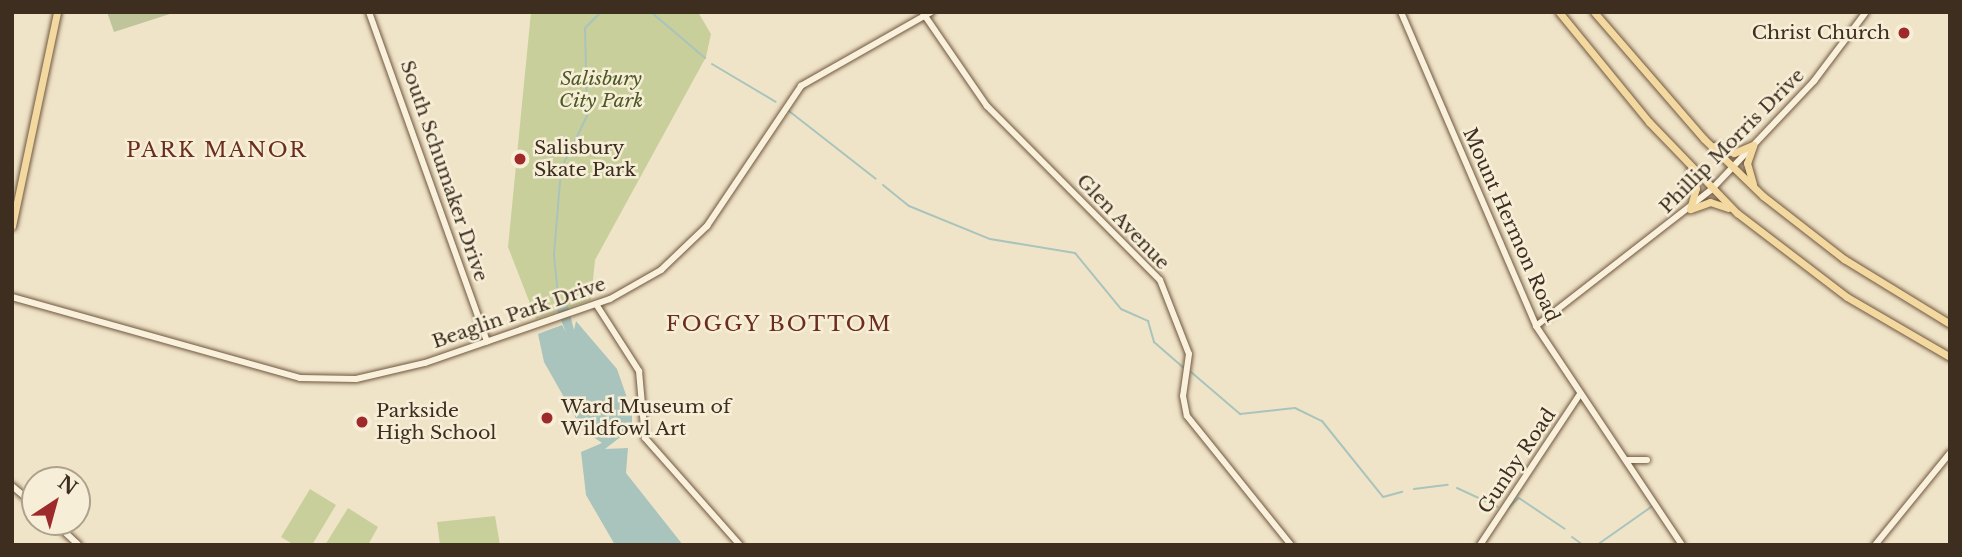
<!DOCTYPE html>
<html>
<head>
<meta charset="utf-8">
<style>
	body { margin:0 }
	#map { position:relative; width:1962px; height:557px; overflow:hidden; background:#f0e4c8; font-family:"Libre Baskerville",serif }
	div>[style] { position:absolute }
	.green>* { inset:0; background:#c9cf9b }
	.cemetery>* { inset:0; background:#bfc49a }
	.water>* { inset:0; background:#a9c4bc }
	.stream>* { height:2px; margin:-1px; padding:0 1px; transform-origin:1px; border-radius:1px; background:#a9c4bc }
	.roads { filter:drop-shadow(0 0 2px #6f573f) drop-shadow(0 0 2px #6f573f) }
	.secondary>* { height:6px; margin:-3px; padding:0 3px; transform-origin:3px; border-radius:3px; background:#faf1dc }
	.primary>* { height:7px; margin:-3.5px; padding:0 3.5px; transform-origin:3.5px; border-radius:3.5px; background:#f3d9a0 }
	.dots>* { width:19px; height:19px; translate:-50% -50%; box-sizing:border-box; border:4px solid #f7eed8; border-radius:50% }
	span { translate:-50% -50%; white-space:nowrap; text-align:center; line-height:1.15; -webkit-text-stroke:5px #f7eed8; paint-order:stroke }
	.poi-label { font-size:19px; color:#3d2e20 }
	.right { translate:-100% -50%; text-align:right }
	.left { translate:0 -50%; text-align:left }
	.park-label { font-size:19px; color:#4d5a26; font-style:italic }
	.street-label { font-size:19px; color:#3d2e20 }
	.neighbourhood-label { font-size:21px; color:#6b2e1e; letter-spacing:2px }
	.frame { position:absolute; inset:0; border:14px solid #3d2e20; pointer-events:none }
	.north { position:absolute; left:21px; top:466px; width:70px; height:70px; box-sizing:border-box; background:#f7eed8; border:2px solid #ada18e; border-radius:50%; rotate:36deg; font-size:19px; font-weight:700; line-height:28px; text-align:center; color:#3d2e20 }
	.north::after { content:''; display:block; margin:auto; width:24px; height:32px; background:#9e2a2b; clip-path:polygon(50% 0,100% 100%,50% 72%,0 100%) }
</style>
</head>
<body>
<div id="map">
	<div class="green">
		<div style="clip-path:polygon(531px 12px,698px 12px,711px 34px,706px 57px,595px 260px,591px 300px,536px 319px,508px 247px)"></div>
		<div style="clip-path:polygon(310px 489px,336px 505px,312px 545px,294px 545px,281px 537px)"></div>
		<div style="clip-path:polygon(348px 508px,378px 527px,368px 545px,325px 545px)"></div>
		<div style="clip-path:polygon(495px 516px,500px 545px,440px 545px,437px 522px)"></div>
	</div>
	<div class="cemetery">
		<div style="clip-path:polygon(107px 12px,176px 12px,114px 32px)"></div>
	</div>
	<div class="water">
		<div style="clip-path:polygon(567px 302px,574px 330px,576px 321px,617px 369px,632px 412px,632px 428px,605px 449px,628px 448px,626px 473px,683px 545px,615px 545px,586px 495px,581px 452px,602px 443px,582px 429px,544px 362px,538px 334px,562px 325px,566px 332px,555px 306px)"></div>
	</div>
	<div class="stream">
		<div style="left:651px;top:12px;width:71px;rotate:40.4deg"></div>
		<div style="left:712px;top:64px;width:74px;rotate:30.7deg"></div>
		<div style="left:789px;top:111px;width:110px;rotate:38deg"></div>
		<div style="left:883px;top:185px;width:33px;rotate:39deg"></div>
		<div style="left:909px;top:206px;width:87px;rotate:22.2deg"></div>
		<div style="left:990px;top:239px;width:86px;rotate:9.4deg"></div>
		<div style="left:1075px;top:253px;width:72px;rotate:50.6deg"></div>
		<div style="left:1121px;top:309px;width:30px;rotate:24deg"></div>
		<div style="left:1148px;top:321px;width:22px;rotate:74deg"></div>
		<div style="left:1154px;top:342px;width:38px;rotate:41deg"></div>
		<div style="left:559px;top:305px;width:50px;rotate:-95.7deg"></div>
		<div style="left:554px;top:255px;width:86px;rotate:-85.3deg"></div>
		<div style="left:561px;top:169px;width:59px;rotate:-63.9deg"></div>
		<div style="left:587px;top:116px;width:88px;rotate:-91.3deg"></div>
		<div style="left:585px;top:28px;width:23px;rotate:-45deg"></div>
		<div style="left:1191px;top:372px;width:65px;rotate:40.6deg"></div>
		<div style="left:1240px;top:414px;width:55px;rotate:-6.2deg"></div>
		<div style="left:1295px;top:408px;width:30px;rotate:26deg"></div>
		<div style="left:1322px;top:421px;width:97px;rotate:51.2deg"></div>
		<div style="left:1383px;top:497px;width:20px;rotate:-15deg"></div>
		<div style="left:1457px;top:488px;width:45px;rotate:24.9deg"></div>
		<div style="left:1414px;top:489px;width:34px;rotate:-7deg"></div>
		<div style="left:1507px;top:509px;width:16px;rotate:-43deg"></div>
		<div style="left:1519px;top:498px;width:55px;rotate:34deg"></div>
		<div style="left:1572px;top:537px;width:14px;rotate:36deg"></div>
		<div style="left:1597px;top:545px;width:66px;rotate:-35.1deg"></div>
	</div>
	<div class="roads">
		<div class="secondary">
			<div style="left:369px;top:12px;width:350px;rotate:70.3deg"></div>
			<div style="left:1401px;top:12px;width:342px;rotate:66.7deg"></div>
			<div style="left:1536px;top:326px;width:263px;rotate:56.3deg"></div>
			<div style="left:923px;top:13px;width:113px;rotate:55.5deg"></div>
			<div style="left:987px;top:106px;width:245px;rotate:45.2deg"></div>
			<div style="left:1160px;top:280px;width:79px;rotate:68.6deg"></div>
			<div style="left:1189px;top:354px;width:42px;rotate:98.1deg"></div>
			<div style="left:1183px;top:396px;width:20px;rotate:79deg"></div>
			<div style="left:1187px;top:416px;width:166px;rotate:51.1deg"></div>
			<div style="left:12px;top:297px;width:299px;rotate:15.7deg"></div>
			<div style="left:300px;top:378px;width:56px;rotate:1deg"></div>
			<div style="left:356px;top:379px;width:71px;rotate:-13.1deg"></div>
			<div style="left:425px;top:363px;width:196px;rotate:-19.1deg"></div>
			<div style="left:610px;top:299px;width:59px;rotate:-29.6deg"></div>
			<div style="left:661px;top:270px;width:64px;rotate:-43.7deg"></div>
			<div style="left:707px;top:226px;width:169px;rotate:-56.1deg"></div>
			<div style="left:801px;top:86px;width:150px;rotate:-29.6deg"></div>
			<div style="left:596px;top:304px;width:80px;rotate:57.3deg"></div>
			<div style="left:639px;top:371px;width:67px;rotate:84.9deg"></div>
			<div style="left:645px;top:438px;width:143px;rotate:48.4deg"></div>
			<div style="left:1536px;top:326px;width:223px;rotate:-37.9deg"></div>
			<div style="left:1712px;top:189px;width:149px;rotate:-46.6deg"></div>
			<div style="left:1814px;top:81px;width:86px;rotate:-53deg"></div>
			<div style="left:1626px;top:460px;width:21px"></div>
			<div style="left:12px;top:486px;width:30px;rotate:40deg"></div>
			<div style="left:54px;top:522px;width:34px;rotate:43deg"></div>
			<div style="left:1480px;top:545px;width:181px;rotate:-56.5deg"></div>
			<div style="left:1875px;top:545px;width:119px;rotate:-50.8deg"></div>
		</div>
		<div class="primary">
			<div style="left:1559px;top:12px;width:142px;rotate:50.7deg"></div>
			<div style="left:1649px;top:122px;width:127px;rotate:46deg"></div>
			<div style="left:1737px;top:213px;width:138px;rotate:37.4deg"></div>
			<div style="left:1847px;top:297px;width:119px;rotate:30.2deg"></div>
			<div style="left:1594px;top:12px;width:168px;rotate:49.1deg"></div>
			<div style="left:1704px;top:139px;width:82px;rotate:44deg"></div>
			<div style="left:1763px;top:196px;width:103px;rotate:37.9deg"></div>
			<div style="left:1844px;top:259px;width:124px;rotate:31.5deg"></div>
			<div style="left:1715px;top:146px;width:20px;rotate:20deg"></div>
			<div style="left:1734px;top:153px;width:21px;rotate:-23deg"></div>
			<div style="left:1753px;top:146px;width:18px;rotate:109deg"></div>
			<div style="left:1747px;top:163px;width:22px;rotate:74deg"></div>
			<div style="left:1690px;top:171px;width:18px;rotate:71deg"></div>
			<div style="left:1696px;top:188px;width:22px;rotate:106deg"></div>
			<div style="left:1691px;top:209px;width:20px;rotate:-20deg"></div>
			<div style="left:1710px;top:202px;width:19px;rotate:18deg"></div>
			<div style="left:12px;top:226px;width:219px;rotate:-78.1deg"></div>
		</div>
	</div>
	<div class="dots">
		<div style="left:1904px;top:33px;background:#9e2a2b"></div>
		<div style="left:520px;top:159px;background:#9e2a2b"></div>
		<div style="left:547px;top:418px;background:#9e2a2b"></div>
		<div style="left:362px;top:422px;background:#9e2a2b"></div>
	</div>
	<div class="poi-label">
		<span class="right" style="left:1890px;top:33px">Christ Church</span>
		<span class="left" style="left:534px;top:159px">Salisbury<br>Skate Park</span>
		<span class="left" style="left:561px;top:418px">Ward Museum of<br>Wildfowl Art</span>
		<span class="left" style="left:376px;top:422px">Parkside<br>High School</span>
	</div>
	<div class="park-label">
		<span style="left:601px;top:90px">Salisbury<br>City Park</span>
	</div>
	<div class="street-label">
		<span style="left:1732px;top:141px;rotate:-45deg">Phillip Morris Drive</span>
		<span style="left:444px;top:171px;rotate:71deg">South Schumaker Drive</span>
		<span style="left:1123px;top:222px;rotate:46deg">Glen Avenue</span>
		<span style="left:1511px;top:225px;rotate:66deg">Mount Hermon Road</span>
		<span style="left:519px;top:313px;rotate:-19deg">Beaglin Park Drive</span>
		<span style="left:1517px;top:461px;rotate:-56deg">Gunby Road</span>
	</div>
	<div class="neighbourhood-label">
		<span style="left:217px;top:150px">PARK MANOR</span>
		<span style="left:779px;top:324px">FOGGY BOTTOM</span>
	</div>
	<div class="frame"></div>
	<div class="north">N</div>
</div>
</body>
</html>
